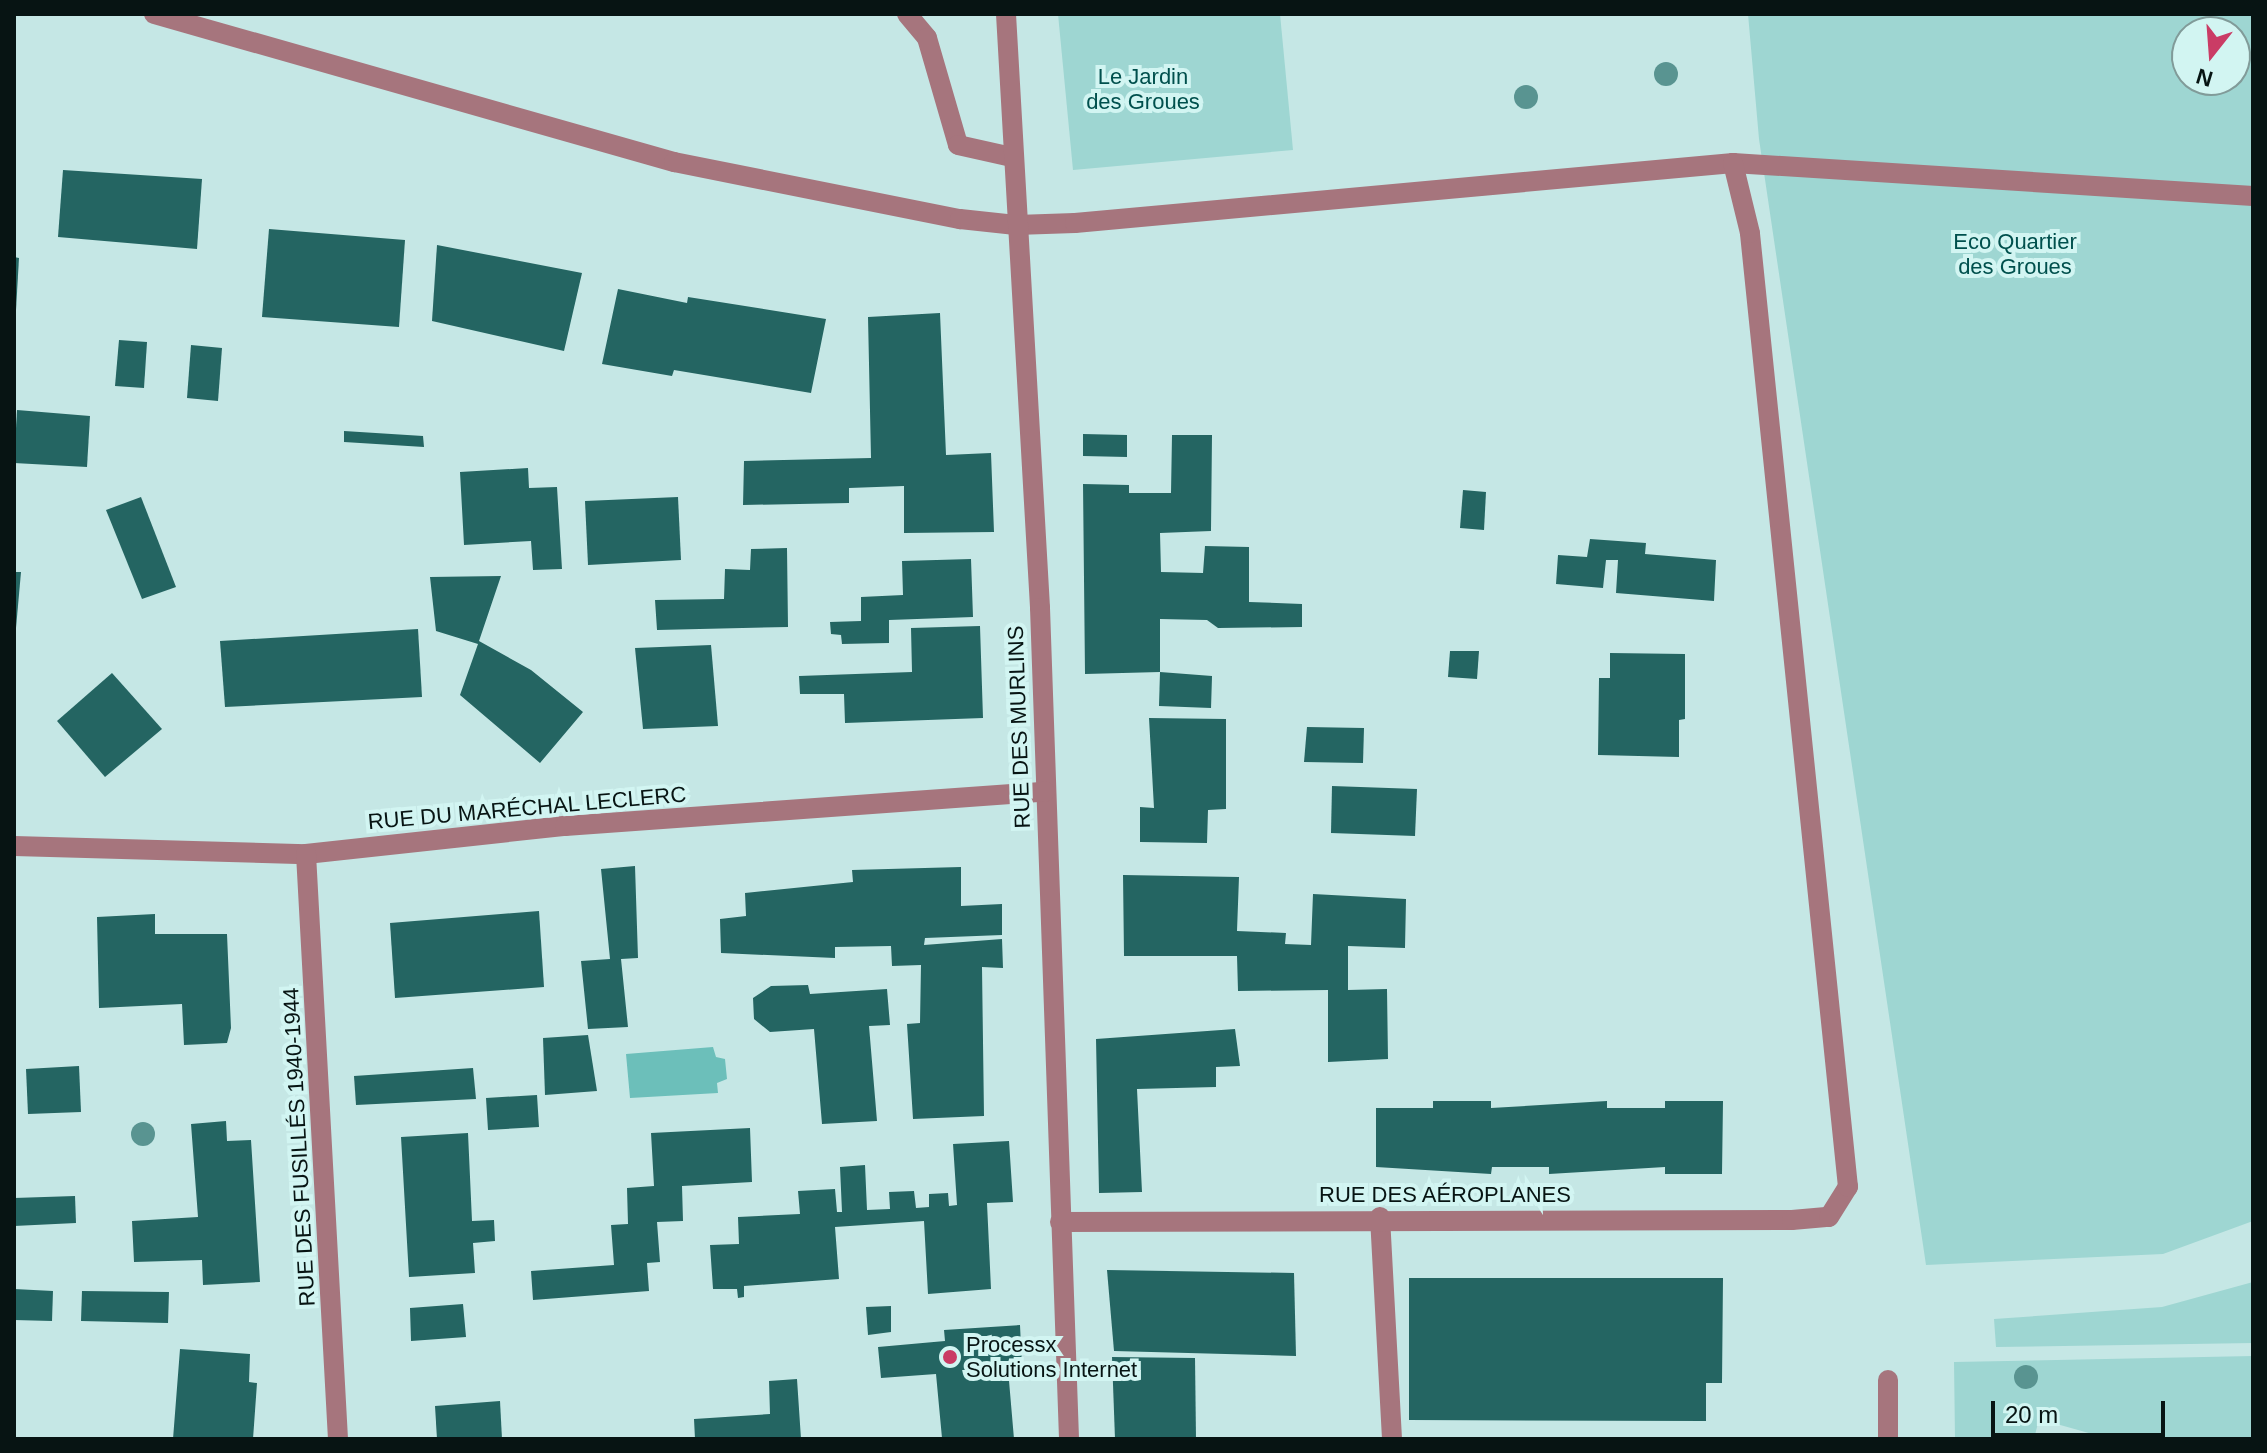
<!DOCTYPE html>
<html>
<head>
<meta charset="utf-8">
<style>
	body { margin:0 }
	#map { position:relative; width:2267px; height:1453px; overflow:hidden; background:#c5e7e5; font-family:Arial,sans-serif }
	div>[style] { position:absolute }
	.green>* { inset:0; background:#9ed6d2 }
	.water>* { inset:0; background:#6cbfba }
	.building>* { inset:0; background:#246562 }
	.service>* { height:20px; margin:-10px; padding:0 10px; transform-origin:10px; border-radius:10px; background:#a6757d }
	.minor>* { height:20px; margin:-10px; padding:0 10px; transform-origin:10px; border-radius:10px; background:#a6757d }
	.trees>* { width:24px; height:24px; margin:-12px; border-radius:50%; background:#599491 }
	.dots>* { width:22px; height:22px; translate:-50% -50%; box-sizing:border-box; border:4px solid #d2f5f2; border-radius:50% }
	span { translate:-50% -50%; white-space:nowrap; text-align:center; line-height:1.15; -webkit-text-stroke:8px #d2f5f2; paint-order:stroke }
	.park-label { font-size:22px; color:#00504d }
	.street-label { font-size:22px; color:#071413 }
	.poi-label { font-size:22px; color:#071413 }
	.left { translate:0 -50%; text-align:left }
	.frame { position:absolute; inset:0; border:16px solid #071413; pointer-events:none }
	.north { position:absolute; left:2171px; top:16px; width:80px; height:80px; box-sizing:border-box; background:#d2f5f2; border:2px solid #819b99; border-radius:50%; rotate:197deg; font-size:22px; font-weight:700; line-height:32px; text-align:center; color:#071413 }
	.north::after { content:''; display:block; margin:auto; width:28px; height:36px; background:#ca3c65; clip-path:polygon(50% 0,100% 100%,50% 72%,0 100%) }
	.scale { position:absolute; left:1991px; top:1401px; width:174px; height:36px; box-sizing:border-box; border:4px solid #071413; border-top:0; padding-left:10px; font-size:24px; line-height:28px; white-space:nowrap; color:#071413; -webkit-text-stroke:6px #d2f5f2; paint-order:stroke }
</style>
</head>
<body>
<div id="map">
	<div class="green">
		<div style="clip-path:polygon(1058px 14px,1280px 14px,1293px 150px,1073px 170px)"></div>
		<div style="clip-path:polygon(evenodd,1748px 14px,2253px 14px,2253px 1221px,2163px 1254px,1926px 1265px,1759px 139px,1748px 14px,2187px 32px,2235px 32px,2235px 80px,2187px 80px,2187px 32px)"></div>
		<div style="clip-path:polygon(2253px 1282px,2253px 1343px,1996px 1347px,1994px 1319px,2162px 1307px)"></div>
		<div style="clip-path:polygon(2253px 1356px,2253px 1439px,2110px 1439px,2039px 1419px,2034px 1439px,1955px 1439px,1954px 1362px)"></div>
	</div>
	<div class="water">
		<div style="clip-path:polygon(713px 1047px,716px 1057px,725px 1059px,727px 1079px,717px 1083px,718px 1093px,630px 1098px,626px 1054px)"></div>
	</div>
	<div class="building">
		<div style="clip-path:polygon(63px 170px,202px 179px,197px 249px,58px 237px)"></div>
		<div style="clip-path:polygon(269px 229px,405px 240px,399px 327px,262px 317px)"></div>
		<div style="clip-path:polygon(437px 245px,582px 273px,564px 351px,432px 321px)"></div>
		<div style="clip-path:polygon(14px 257px,19px 258px,16px 310px,14px 310px)"></div>
		<div style="clip-path:polygon(618px 289px,687px 303px,688px 297px,826px 319px,811px 393px,674px 370px,672px 376px,602px 364px)"></div>
		<div style="clip-path:polygon(940px 313px,946px 455px,991px 453px,994px 532px,904px 533px,904px 486px,849px 488px,849px 503px,743px 505px,744px 461px,871px 458px,868px 317px)"></div>
		<div style="clip-path:polygon(119px 340px,147px 342px,144px 388px,115px 386px)"></div>
		<div style="clip-path:polygon(191px 345px,222px 348px,218px 401px,187px 398px)"></div>
		<div style="clip-path:polygon(17px 410px,90px 416px,87px 467px,14px 463px)"></div>
		<div style="clip-path:polygon(344px 431px,423px 436px,424px 447px,344px 442px)"></div>
		<div style="clip-path:polygon(1083px 434px,1127px 435px,1127px 457px,1083px 456px)"></div>
		<div style="clip-path:polygon(1172px 435px,1212px 435px,1211px 531px,1160px 533px,1161px 572px,1203px 573px,1205px 546px,1249px 547px,1249px 602px,1302px 604px,1302px 627px,1218px 628px,1207px 620px,1160px 619px,1160px 672px,1085px 674px,1083px 484px,1129px 485px,1129px 493px,1171px 493px)"></div>
		<div style="clip-path:polygon(528px 468px,529px 488px,557px 487px,562px 569px,533px 570px,531px 541px,464px 545px,460px 472px)"></div>
		<div style="clip-path:polygon(1463px 490px,1486px 492px,1484px 530px,1460px 528px)"></div>
		<div style="clip-path:polygon(141px 497px,176px 587px,142px 599px,106px 510px)"></div>
		<div style="clip-path:polygon(678px 497px,681px 560px,588px 565px,585px 501px)"></div>
		<div style="clip-path:polygon(1590px 539px,1646px 543px,1645px 554px,1716px 560px,1714px 601px,1616px 593px,1618px 560px,1606px 560px,1603px 588px,1556px 584px,1558px 555px,1587px 557px)"></div>
		<div style="clip-path:polygon(787px 548px,788px 627px,657px 630px,655px 600px,724px 599px,725px 569px,750px 570px,751px 549px)"></div>
		<div style="clip-path:polygon(971px 559px,973px 617px,889px 620px,889px 643px,842px 644px,841px 635px,831px 634px,830px 622px,861px 621px,861px 597px,903px 595px,902px 561px)"></div>
		<div style="clip-path:polygon(14px 572px,21px 572px,16px 628px,14px 627px)"></div>
		<div style="clip-path:polygon(501px 576px,479px 641px,531px 670px,583px 712px,540px 763px,460px 695px,478px 644px,436px 631px,430px 577px)"></div>
		<div style="clip-path:polygon(980px 626px,983px 718px,845px 723px,844px 694px,800px 694px,799px 676px,912px 672px,911px 628px)"></div>
		<div style="clip-path:polygon(418px 629px,422px 697px,225px 707px,220px 641px)"></div>
		<div style="clip-path:polygon(711px 645px,718px 726px,643px 729px,635px 648px)"></div>
		<div style="clip-path:polygon(1450px 651px,1479px 651px,1477px 679px,1448px 677px)"></div>
		<div style="clip-path:polygon(1610px 653px,1685px 654px,1685px 719px,1679px 720px,1679px 757px,1598px 755px,1599px 678px,1610px 678px)"></div>
		<div style="clip-path:polygon(1160px 672px,1212px 676px,1211px 708px,1159px 706px)"></div>
		<div style="clip-path:polygon(112px 673px,162px 729px,105px 777px,57px 721px)"></div>
		<div style="clip-path:polygon(1149px 718px,1226px 719px,1226px 809px,1208px 810px,1207px 843px,1140px 842px,1140px 807px,1154px 808px)"></div>
		<div style="clip-path:polygon(1307px 727px,1364px 728px,1363px 763px,1304px 762px)"></div>
		<div style="clip-path:polygon(1332px 786px,1417px 789px,1415px 836px,1331px 833px)"></div>
		<div style="clip-path:polygon(635px 866px,638px 958px,621px 959px,628px 1027px,588px 1029px,581px 961px,610px 959px,601px 869px)"></div>
		<div style="clip-path:polygon(961px 867px,961px 906px,1002px 904px,1002px 935px,925px 938px,924px 945px,1002px 939px,1003px 968px,982px 967px,984px 1116px,913px 1119px,907px 1024px,920px 1023px,921px 965px,892px 966px,891px 946px,835px 947px,835px 958px,721px 953px,720px 919px,746px 916px,745px 893px,853px 882px,852px 870px)"></div>
		<div style="clip-path:polygon(1123px 875px,1239px 877px,1237px 931px,1286px 933px,1285px 944px,1311px 945px,1313px 894px,1406px 899px,1405px 948px,1348px 946px,1348px 990px,1387px 989px,1388px 1059px,1328px 1062px,1328px 990px,1238px 991px,1237px 956px,1124px 956px)"></div>
		<div style="clip-path:polygon(539px 911px,544px 987px,395px 998px,390px 923px)"></div>
		<div style="clip-path:polygon(155px 914px,155px 934px,227px 934px,231px 1028px,227px 1043px,184px 1045px,182px 1004px,99px 1008px,97px 917px)"></div>
		<div style="clip-path:polygon(808px 985px,810px 994px,887px 989px,890px 1025px,869px 1026px,877px 1121px,822px 1124px,814px 1029px,770px 1032px,754px 1019px,753px 998px,771px 986px)"></div>
		<div style="clip-path:polygon(1235px 1029px,1240px 1066px,1216px 1067px,1216px 1087px,1137px 1089px,1142px 1192px,1099px 1193px,1096px 1039px)"></div>
		<div style="clip-path:polygon(588px 1035px,597px 1091px,545px 1095px,543px 1038px)"></div>
		<div style="clip-path:polygon(79px 1066px,81px 1112px,28px 1114px,26px 1069px)"></div>
		<div style="clip-path:polygon(473px 1068px,476px 1099px,356px 1105px,354px 1076px)"></div>
		<div style="clip-path:polygon(537px 1095px,539px 1127px,488px 1130px,486px 1098px)"></div>
		<div style="clip-path:polygon(1433px 1101px,1491px 1101px,1491px 1108px,1607px 1101px,1607px 1108px,1665px 1108px,1665px 1101px,1723px 1101px,1722px 1174px,1665px 1174px,1665px 1167px,1549px 1174px,1549px 1167px,1492px 1167px,1491px 1174px,1376px 1167px,1376px 1108px,1433px 1108px)"></div>
		<div style="clip-path:polygon(226px 1121px,227px 1141px,251px 1140px,260px 1282px,203px 1285px,202px 1260px,134px 1262px,132px 1221px,198px 1217px,191px 1124px)"></div>
		<div style="clip-path:polygon(750px 1128px,752px 1182px,682px 1186px,683px 1221px,657px 1222px,660px 1262px,647px 1263px,649px 1291px,533px 1300px,531px 1271px,614px 1265px,611px 1225px,628px 1224px,627px 1188px,654px 1186px,651px 1133px)"></div>
		<div style="clip-path:polygon(468px 1133px,472px 1221px,494px 1220px,495px 1241px,473px 1243px,475px 1273px,409px 1277px,401px 1137px)"></div>
		<div style="clip-path:polygon(1009px 1141px,1013px 1202px,987px 1203px,991px 1289px,928px 1294px,924px 1221px,835px 1227px,839px 1279px,744px 1286px,744px 1297px,738px 1298px,737px 1289px,713px 1289px,710px 1245px,739px 1244px,738px 1217px,800px 1214px,798px 1191px,835px 1189px,837px 1212px,842px 1212px,840px 1167px,865px 1165px,867px 1210px,890px 1209px,889px 1192px,914px 1191px,916px 1208px,929px 1207px,929px 1194px,948px 1193px,949px 1206px,957px 1205px,953px 1144px)"></div>
		<div style="clip-path:polygon(75px 1196px,76px 1223px,14px 1226px,14px 1198px)"></div>
		<div style="clip-path:polygon(1107px 1270px,1294px 1273px,1296px 1356px,1114px 1351px)"></div>
		<div style="clip-path:polygon(1409px 1278px,1723px 1278px,1722px 1383px,1706px 1383px,1706px 1421px,1409px 1420px)"></div>
		<div style="clip-path:polygon(14px 1289px,53px 1291px,52px 1321px,14px 1320px)"></div>
		<div style="clip-path:polygon(82px 1291px,169px 1292px,168px 1323px,81px 1321px)"></div>
		<div style="clip-path:polygon(463px 1304px,466px 1337px,411px 1341px,410px 1308px)"></div>
		<div style="clip-path:polygon(891px 1306px,891px 1332px,868px 1335px,866px 1307px)"></div>
		<div style="clip-path:polygon(1020px 1325px,1022px 1367px,1008px 1369px,1014px 1439px,942px 1438px,936px 1374px,881px 1378px,878px 1347px,945px 1341px,944px 1330px)"></div>
		<div style="clip-path:polygon(180px 1349px,250px 1354px,249px 1382px,257px 1383px,253px 1439px,173px 1439px)"></div>
		<div style="clip-path:polygon(1112px 1357px,1195px 1358px,1196px 1439px,1115px 1439px)"></div>
		<div style="clip-path:polygon(797px 1379px,801px 1439px,695px 1439px,694px 1419px,770px 1414px,769px 1381px)"></div>
		<div style="clip-path:polygon(500px 1401px,502px 1439px,437px 1439px,435px 1406px)"></div>
	</div>
	<div class="service">
		<div style="left:907px;top:14px;width:31px;rotate:50deg"></div>
		<div style="left:927px;top:38px;width:111px;rotate:73.8deg"></div>
		<div style="left:958px;top:145px;width:55px;rotate:12.5deg"></div>
		<div style="left:1016px;top:225px;width:59px;rotate:-1.9deg"></div>
		<div style="left:1075px;top:223px;width:661px;rotate:-5.21deg"></div>
		<div style="left:1733px;top:163px;width:521px;rotate:3.63deg"></div>
	</div>
	<div class="minor">
		<div style="left:154px;top:14px;width:541px;rotate:15.89deg"></div>
		<div style="left:674px;top:162px;width:292px;rotate:11.3deg"></div>
		<div style="left:960px;top:219px;width:56px;rotate:6.1deg"></div>
		<div style="left:1006px;top:14px;width:595px;rotate:86.72deg"></div>
		<div style="left:1040px;top:608px;width:832px;rotate:88deg"></div>
		<div style="left:14px;top:846px;width:292px;rotate:1.6deg"></div>
		<div style="left:306px;top:854px;width:261px;rotate:-6.2deg"></div>
		<div style="left:565px;top:826px;width:481px;rotate:-4.1deg"></div>
		<div style="left:306px;top:854px;width:586px;rotate:86.87deg"></div>
		<div style="left:1380px;top:1217px;width:222px;rotate:86.9deg"></div>
		<div style="left:1060px;top:1222px;width:732px;rotate:-0.16deg"></div>
		<div style="left:1792px;top:1220px;width:37px;rotate:-5deg"></div>
		<div style="left:1829px;top:1217px;width:36px;rotate:-58deg"></div>
		<div style="left:1848px;top:1187px;width:959px;rotate:-95.87deg"></div>
		<div style="left:1750px;top:233px;width:72px;rotate:-103.7deg"></div>
		<div style="left:1888px;top:1439px;width:59px;rotate:-90deg"></div>
	</div>
	<div class="trees">
		<div style="left:1666px;top:74px"></div>
		<div style="left:1526px;top:97px"></div>
		<div style="left:143px;top:1134px"></div>
		<div style="left:2026px;top:1377px"></div>
	</div>
	<div class="dots">
		<div style="left:950px;top:1357px;background:#ca3c65"></div>
	</div>
	<div class="park-label">
		<span style="left:1143px;top:89px">Le Jardin<br>des Groues</span>
		<span style="left:2015px;top:254px">Eco Quartier<br>des Groues</span>
	</div>
	<div class="street-label">
		<span style="left:1019px;top:727px;rotate:-92deg">RUE DES MURLINS</span>
		<span style="left:527px;top:808px;rotate:-5deg">RUE DU MARÉCHAL LECLERC</span>
		<span style="left:299px;top:1147px;rotate:-93deg">RUE DES FUSILLÉS 1940-1944</span>
		<span style="left:1445px;top:1195px">RUE DES AÉROPLANES</span>
	</div>
	<div class="poi-label">
		<span class="left" style="left:966px;top:1357px">Processx<br>Solutions Internet</span>
	</div>
	<div class="frame"></div>
	<div class="north">N</div>
	<div class="scale">20 m</div>
</div>
</body>
</html>
